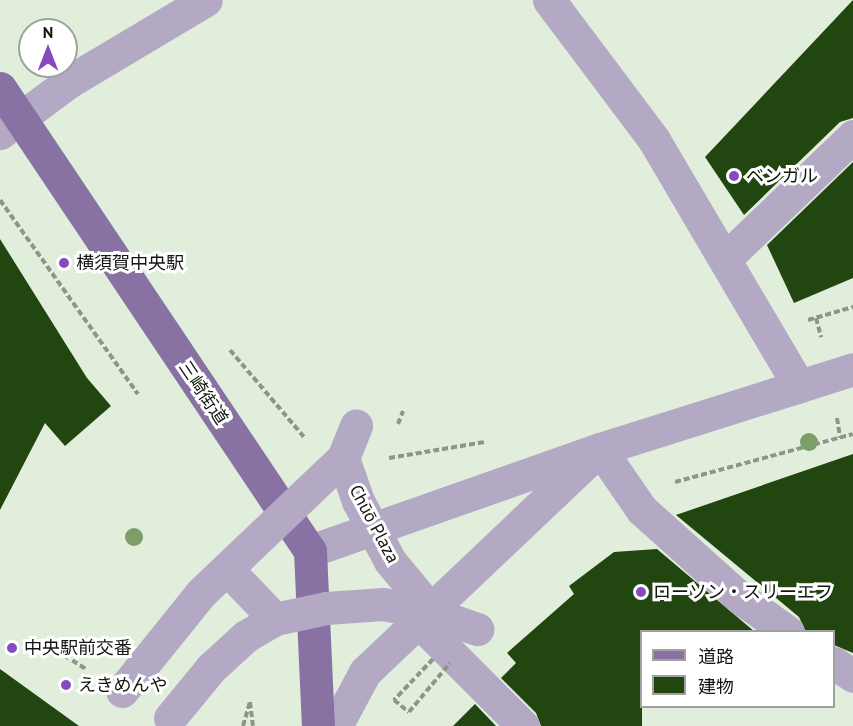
<!DOCTYPE html>
<html>
<head>
<meta charset="utf-8">
<style>
	body { margin:0 }
	#map { position:relative; width:853px; height:726px; overflow:hidden; background:#e1eedc; font-family:"PT Sans","Noto Sans JP",sans-serif }
	div>[style] { position:absolute }
	.building>* { inset:0; background:#21460f }
	.path>* { height:4px; margin-top:-2px; transform-origin:0; background:repeating-linear-gradient(90deg,#8d9689 0 6px,transparent 0 9px) }
	.minor>* { height:33px; margin:-16.5px; padding:0 16.5px; transform-origin:16.5px; border-radius:16.5px; background:#b4a9c5 }
	.major>* { height:33px; margin:-16.5px; padding:0 16.5px; transform-origin:16.5px; border-radius:16.5px; background:#8872a4 }
	.path-bridge>* { height:4px; margin-top:-2px; transform-origin:0; background:repeating-linear-gradient(90deg,#8d9689 0 6px,transparent 0 9px) }
	.minor-bridge>* { height:33px; margin:-16.5px; padding:0 16.5px; transform-origin:16.5px; border-radius:16.5px; background:#b4a9c5 }
	.trees>* { width:18px; height:18px; margin:-9px; border-radius:50%; background:#7c9f6a }
	.dots>* { width:16px; height:16px; translate:-50% -50%; box-sizing:border-box; border:3px solid #fff; border-radius:50% }
	span { translate:-50% -50%; white-space:nowrap; text-align:center; line-height:1.15; -webkit-text-stroke:6px #fff; paint-order:stroke }
	.poi-label { font-size:18px; color:#121610 }
	.left { translate:0 -50%; text-align:left }
	.street-label { font-size:18px; color:#121610 }
	.legend { position:absolute; left:640px; top:630px; width:195px; height:78px; box-sizing:border-box; background:#fff; border:2px solid #a0a29f; margin:0; padding:8px 10px; list-style:none; font-size:18px; color:#121610 }
	.legend li { display:flex; align-items:center; gap:12px; height:30px }
	.legend b { width:30px; border:2px solid #a0a29f }
	.north { position:absolute; left:18px; top:18px; width:60px; height:60px; box-sizing:border-box; background:#fff; border:2px solid #a0a29f; border-radius:50%; rotate:0deg; font-size:16px; font-weight:700; line-height:24px; text-align:center; color:#121610 }
	.north::after { content:''; display:block; margin:auto; width:21px; height:27px; background:#854ac0; clip-path:polygon(50% 0,100% 100%,50% 72%,0 100%) }
</style>
</head>
<body>
<div id="map">
	<div class="building">
		<div style="clip-path:polygon(853px 0,853px 118px,840px 122px,744px 215px,705px 157px)"></div>
		<div style="clip-path:polygon(853px 162px,853px 278px,794px 303px,767px 245px)"></div>
		<div style="clip-path:polygon(0 239px,87px 378px,111px 406px,65px 446px,45px 423px,0 510px)"></div>
		<div style="clip-path:polygon(853px 454px,853px 653px,834px 645px,834px 632px,806px 632px,799px 617px,676px 515px)"></div>
		<div style="clip-path:polygon(657px 549px,755px 632px,642px 632px,642px 726px,541px 726px,536px 713px,501px 678px,516px 663px,507px 653px,574px 594px,569px 586px,614px 552px)"></div>
		<div style="clip-path:polygon(0 669px,79px 726px,0 726px)"></div>
		<div style="clip-path:polygon(475px 704px,496px 726px,453px 726px)"></div>
	</div>
	<div class="path">
		<div style="left:0;top:200px;width:238px;rotate:54.6deg"></div>
		<div style="left:816px;top:318px;width:20px;rotate:75deg"></div>
		<div style="left:808px;top:320px;width:47px;rotate:-16.1deg"></div>
		<div style="left:230px;top:350px;width:116px;rotate:49.6deg"></div>
		<div style="left:837px;top:418px;width:20px;rotate:81deg"></div>
		<div style="left:398px;top:424px;width:14px;rotate:-69deg"></div>
		<div style="left:389px;top:458px;width:97px;rotate:-9.5deg"></div>
		<div style="left:675px;top:482px;width:184px;rotate:-15.1deg"></div>
		<div style="left:42px;top:641px;width:52px;rotate:32.5deg"></div>
		<div style="left:243px;top:726px;width:25px;rotate:-74deg"></div>
		<div style="left:250px;top:702px;width:24px;rotate:83deg"></div>
	</div>
	<div class="minor">
		<div style="left:549px;top:0;width:175px;rotate:53.1deg"></div>
		<div style="left:654px;top:140px;width:286px;rotate:59.5deg"></div>
		<div style="left:0;top:133px;width:87px;rotate:-36.6deg"></div>
		<div style="left:70px;top:81px;width:158px;rotate:-30.8deg"></div>
		<div style="left:727px;top:257px;width:175px;rotate:-43.8deg"></div>
		<div style="left:310px;top:551px;width:307px;rotate:-19.4deg"></div>
		<div style="left:600px;top:449px;width:265px;rotate:-17.5deg"></div>
		<div style="left:227px;top:569px;width:69px;rotate:46.2deg"></div>
		<div style="left:417px;top:620px;width:150px;rotate:45deg"></div>
		<div style="left:834px;top:663px;width:23px;rotate:34deg"></div>
		<div style="left:336px;top:726px;width:61px;rotate:-61.8deg"></div>
		<div style="left:365px;top:672px;width:324px;rotate:-43.5deg"></div>
		<div style="left:600px;top:449px;width:74px;rotate:55.5deg"></div>
		<div style="left:642px;top:510px;width:130px;rotate:41.9deg"></div>
		<div style="left:739px;top:597px;width:60px;rotate:35.5deg"></div>
	</div>
	<div class="major">
		<div style="left:0;top:88px;width:557px;rotate:56.2deg"></div>
		<div style="left:310px;top:551px;width:175px;rotate:87.4deg"></div>
	</div>
	<div class="path-bridge">
		<div style="left:433px;top:659px;width:57px;rotate:133.6deg"></div>
		<div style="left:394px;top:700px;width:19px;rotate:39deg"></div>
		<div style="left:409px;top:712px;width:64px;rotate:-50.1deg"></div>
	</div>
	<div class="minor-bridge">
		<div style="left:343px;top:458px;width:46px;rotate:70.8deg"></div>
		<div style="left:358px;top:501px;width:68px;rotate:61.9deg"></div>
		<div style="left:390px;top:561px;width:69px;rotate:50.3deg"></div>
		<div style="left:434px;top:614px;width:46px;rotate:19.2deg"></div>
		<div style="left:122px;top:691px;width:126px;rotate:-51.1deg"></div>
		<div style="left:201px;top:593px;width:196px;rotate:-43.6deg"></div>
		<div style="left:343px;top:458px;width:35px;rotate:-68deg"></div>
		<div style="left:170px;top:718px;width:65px;rotate:-50.6deg"></div>
		<div style="left:211px;top:668px;width:47px;rotate:-42.4deg"></div>
		<div style="left:246px;top:636px;width:34px;rotate:-30deg"></div>
		<div style="left:275px;top:619px;width:52px;rotate:-12.2deg"></div>
		<div style="left:326px;top:608px;width:57px;rotate:-4deg"></div>
		<div style="left:383px;top:604px;width:52px;rotate:11.1deg"></div>
	</div>
	<div class="trees">
		<div style="left:809px;top:442px"></div>
		<div style="left:134px;top:537px"></div>
	</div>
	<div class="dots">
		<div style="left:734px;top:176px;background:#854ac0"></div>
		<div style="left:64px;top:263px;background:#854ac0"></div>
		<div style="left:641px;top:592px;background:#854ac0"></div>
		<div style="left:12px;top:648px;background:#854ac0"></div>
		<div style="left:66px;top:685px;background:#854ac0"></div>
	</div>
	<div class="poi-label">
		<span class="left" style="left:746px;top:176px">ベンガル</span>
		<span class="left" style="left:76px;top:263px">横須賀中央駅</span>
		<span class="left" style="left:653px;top:592px">ローソン・スリーエフ</span>
		<span class="left" style="left:24px;top:648px">中央駅前交番</span>
		<span class="left" style="left:78px;top:685px">えきめんや</span>
	</div>
	<div class="street-label">
		<span style="left:203px;top:393px;rotate:56deg">三崎街道</span>
		<span style="left:374px;top:524px;rotate:62deg">Chūō Plaza</span>
	</div>
	<ul class="legend">
	<li><b style="height:8px;background:#8872a4"></b>道路</li>
	<li><b style="height:16px;background:#21460f"></b>建物</li>
	</ul>
	<div class="north">N</div>
</div>
</body>
</html>
